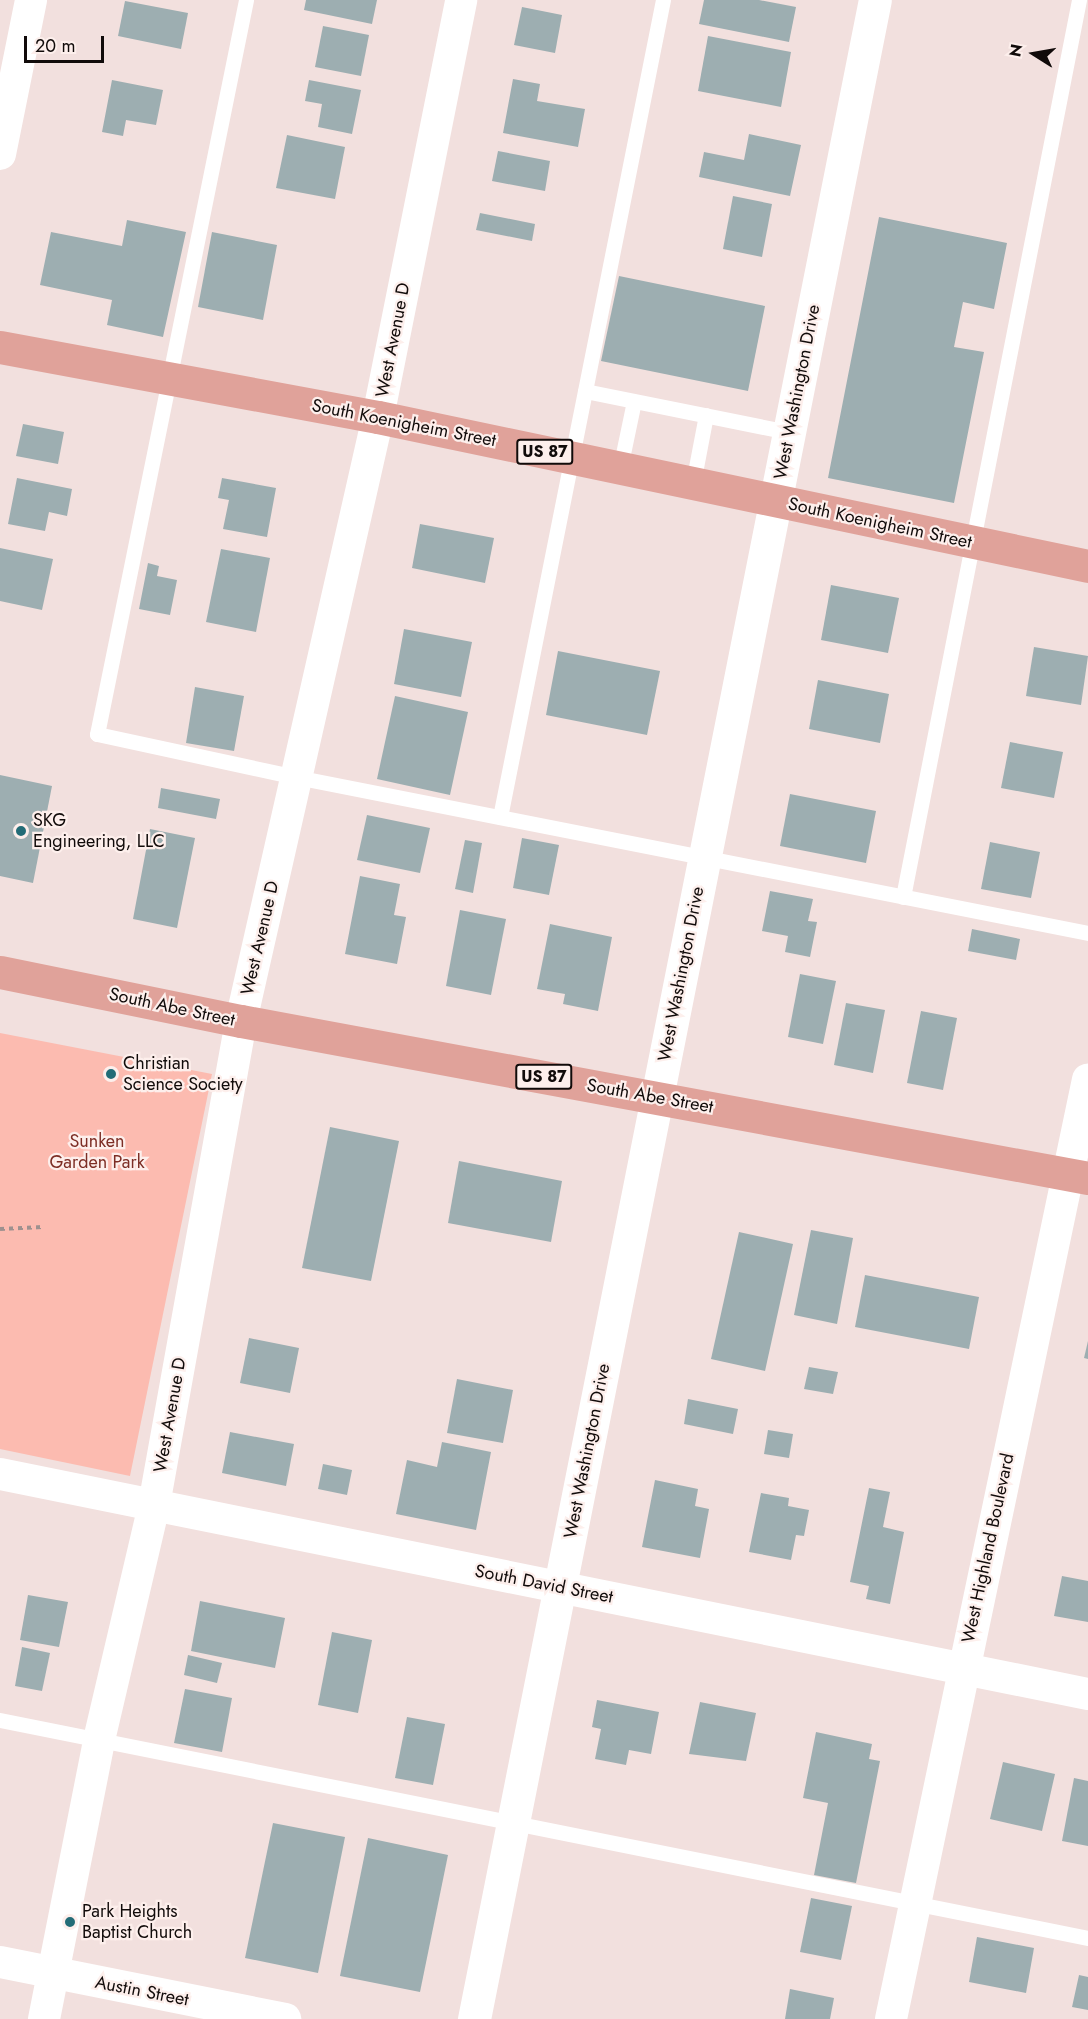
<!DOCTYPE html>
<html>
<head>
<meta charset="utf-8">
<style>
	body { margin:0 }
	#map { position:relative; width:1088px; height:2019px; overflow:hidden; background:#f2e0de; font-family:Jost,sans-serif }
	div>[style] { position:absolute }
	.green>* { inset:0; background:#fcbbb0 }
	.building>* { inset:0; background:#9daeb1 }
	.path>* { height:4px; margin-top:-2px; transform-origin:0; background:repeating-linear-gradient(90deg,#9e918f 0 4.5px,transparent 0 9px) }
	.service>* { height:15px; margin:-7.5px; padding:0 7.5px; transform-origin:7.5px; border-radius:7.5px; background:#fff }
	.minor>* { height:32px; margin:-16px; padding:0 16px; transform-origin:16px; border-radius:16px; background:#fff }
	.tertiary>* { height:33px; margin:-16.5px; padding:0 16.5px; transform-origin:16.5px; border-radius:16.5px; background:#fff }
	.primary>* { height:33px; margin:-16.5px; padding:0 16.5px; transform-origin:16.5px; border-radius:16.5px; background:#e0a29a }
	.dots>* { width:16px; height:16px; translate:-50% -50%; box-sizing:border-box; border:3px solid #fdefec; border-radius:50% }
	span { translate:-50% -50%; white-space:nowrap; text-align:center; line-height:1.15; -webkit-text-stroke:4.5px #fdefec; paint-order:stroke }
	.shield-label span { padding:2px 4px; background:#fdefec; border:2px solid; border-radius:4px; -webkit-text-stroke-width:0 }
	.shield-label { font-size:16px; color:#110b0a; font-weight:700 }
	.street-label { font-size:18px; color:#110b0a }
	.poi-label { font-size:18px; color:#110b0a }
	.left { translate:0 -50%; text-align:left }
	.park-label { font-size:18px; color:#7d2e25 }
	.north { position:absolute; left:1004px; top:24px; width:60px; height:60px; -webkit-text-stroke:4px #fdefec; paint-order:stroke; rotate:281deg; font-size:16px; font-weight:700; line-height:24px; text-align:center; color:#110b0a }
	.north::after { content:''; display:block; margin:auto; width:21px; height:27px; background:#110b0a; clip-path:polygon(50% 0,100% 100%,50% 72%,0 100%) }
	.scale { position:absolute; left:24px; top:36px; width:80px; height:27px; box-sizing:border-box; border:3px solid #110b0a; border-top:0; padding-left:8px; font-size:18px; line-height:21px; white-space:nowrap; color:#110b0a; -webkit-text-stroke:4px #fdefec; paint-order:stroke }
</style>
</head>
<body>
<div id="map">
	<div class="green">
		<div style="clip-path:polygon(0 1033px,212px 1074px,130px 1476px,0 1449px)"></div>
	</div>
	<div class="building">
		<div style="clip-path:polygon(306px 0,377px 0,372px 24px,304px 10px)"></div>
		<div style="clip-path:polygon(704px 0,759px 0,796px 7px,789px 42px,699px 24px)"></div>
		<div style="clip-path:polygon(125px 1px,188px 13px,181px 49px,118px 36px)"></div>
		<div style="clip-path:polygon(522px 7px,562px 15px,555px 53px,514px 45px)"></div>
		<div style="clip-path:polygon(323px 26px,369px 35px,361px 76px,315px 67px)"></div>
		<div style="clip-path:polygon(708px 36px,791px 52px,781px 107px,698px 91px)"></div>
		<div style="clip-path:polygon(513px 79px,540px 84px,537px 101px,585px 109px,578px 147px,503px 133px)"></div>
		<div style="clip-path:polygon(112px 80px,163px 90px,156px 125px,126px 120px,123px 136px,102px 132px)"></div>
		<div style="clip-path:polygon(309px 80px,361px 90px,352px 134px,318px 127px,322px 104px,305px 101px)"></div>
		<div style="clip-path:polygon(749px 134px,801px 145px,790px 196px,699px 177px,704px 152px,744px 160px)"></div>
		<div style="clip-path:polygon(287px 135px,345px 147px,335px 199px,276px 188px)"></div>
		<div style="clip-path:polygon(498px 151px,550px 161px,545px 191px,492px 181px)"></div>
		<div style="clip-path:polygon(733px 196px,772px 204px,762px 257px,723px 249px)"></div>
		<div style="clip-path:polygon(480px 213px,535px 224px,532px 241px,476px 230px)"></div>
		<div style="clip-path:polygon(879px 217px,1007px 243px,994px 309px,963px 302px,954px 347px,984px 352px,954px 503px,828px 478px)"></div>
		<div style="clip-path:polygon(127px 220px,186px 232px,163px 337px,107px 325px,112px 300px,40px 285px,51px 232px,122px 246px)"></div>
		<div style="clip-path:polygon(212px 232px,277px 245px,263px 320px,198px 307px)"></div>
		<div style="clip-path:polygon(619px 276px,765px 306px,748px 391px,601px 361px)"></div>
		<div style="clip-path:polygon(23px 424px,64px 432px,58px 464px,16px 456px)"></div>
		<div style="clip-path:polygon(17px 478px,72px 489px,67px 516px,49px 512px,45px 531px,8px 524px)"></div>
		<div style="clip-path:polygon(222px 478px,276px 488px,267px 537px,223px 529px,229px 500px,218px 498px)"></div>
		<div style="clip-path:polygon(420px 524px,494px 538px,485px 583px,412px 568px)"></div>
		<div style="clip-path:polygon(0 548px,53px 559px,42px 610px,0 601px)"></div>
		<div style="clip-path:polygon(221px 549px,270px 558px,256px 632px,206px 622px)"></div>
		<div style="clip-path:polygon(148px 563px,159px 566px,157px 576px,177px 580px,170px 615px,139px 609px)"></div>
		<div style="clip-path:polygon(831px 585px,899px 598px,888px 653px,821px 640px)"></div>
		<div style="clip-path:polygon(404px 629px,472px 642px,461px 697px,394px 684px)"></div>
		<div style="clip-path:polygon(1034px 647px,1088px 656px,1081px 705px,1026px 696px)"></div>
		<div style="clip-path:polygon(558px 651px,660px 671px,647px 735px,546px 715px)"></div>
		<div style="clip-path:polygon(818px 680px,889px 694px,880px 743px,809px 729px)"></div>
		<div style="clip-path:polygon(195px 687px,244px 696px,234px 751px,186px 743px)"></div>
		<div style="clip-path:polygon(395px 696px,468px 712px,450px 795px,377px 779px)"></div>
		<div style="clip-path:polygon(1010px 742px,1063px 752px,1054px 798px,1001px 788px)"></div>
		<div style="clip-path:polygon(0 775px,52px 786px,33px 883px,0 876px)"></div>
		<div style="clip-path:polygon(161px 788px,220px 799px,216px 819px,158px 808px)"></div>
		<div style="clip-path:polygon(790px 794px,876px 811px,866px 863px,780px 846px)"></div>
		<div style="clip-path:polygon(367px 815px,430px 828px,420px 873px,357px 860px)"></div>
		<div style="clip-path:polygon(150px 829px,195px 838px,177px 928px,133px 919px)"></div>
		<div style="clip-path:polygon(522px 838px,559px 845px,549px 895px,513px 888px)"></div>
		<div style="clip-path:polygon(465px 840px,482px 843px,473px 893px,455px 889px)"></div>
		<div style="clip-path:polygon(990px 842px,1040px 852px,1031px 898px,981px 889px)"></div>
		<div style="clip-path:polygon(360px 876px,400px 884px,394px 915px,406px 917px,397px 964px,345px 954px)"></div>
		<div style="clip-path:polygon(770px 891px,813px 899px,808px 921px,817px 922px,810px 957px,785px 952px,788px 936px,762px 931px)"></div>
		<div style="clip-path:polygon(460px 910px,506px 919px,491px 995px,446px 986px)"></div>
		<div style="clip-path:polygon(550px 924px,612px 937px,598px 1011px,563px 1004px,565px 994px,537px 989px)"></div>
		<div style="clip-path:polygon(972px 929px,1020px 939px,1016px 960px,968px 951px)"></div>
		<div style="clip-path:polygon(800px 974px,836px 981px,823px 1044px,788px 1037px)"></div>
		<div style="clip-path:polygon(846px 1003px,885px 1010px,873px 1073px,834px 1065px)"></div>
		<div style="clip-path:polygon(921px 1011px,957px 1018px,943px 1090px,907px 1083px)"></div>
		<div style="clip-path:polygon(330px 1127px,399px 1141px,371px 1281px,302px 1268px)"></div>
		<div style="clip-path:polygon(459px 1161px,562px 1181px,551px 1242px,448px 1223px)"></div>
		<div style="clip-path:polygon(811px 1230px,853px 1238px,837px 1324px,794px 1315px)"></div>
		<div style="clip-path:polygon(739px 1232px,793px 1244px,765px 1371px,711px 1359px)"></div>
		<div style="clip-path:polygon(865px 1275px,979px 1297px,969px 1349px,855px 1327px)"></div>
		<div style="clip-path:polygon(249px 1338px,299px 1348px,290px 1393px,240px 1383px)"></div>
		<div style="clip-path:polygon(1088px 1341px,1088px 1359px,1084px 1358px)"></div>
		<div style="clip-path:polygon(809px 1367px,838px 1372px,833px 1394px,804px 1389px)"></div>
		<div style="clip-path:polygon(457px 1379px,513px 1390px,503px 1443px,447px 1433px)"></div>
		<div style="clip-path:polygon(688px 1399px,738px 1409px,733px 1434px,684px 1424px)"></div>
		<div style="clip-path:polygon(768px 1430px,793px 1434px,789px 1458px,764px 1454px)"></div>
		<div style="clip-path:polygon(230px 1432px,294px 1444px,286px 1486px,222px 1473px)"></div>
		<div style="clip-path:polygon(442px 1442px,491px 1452px,476px 1530px,396px 1514px,407px 1460px,437px 1467px)"></div>
		<div style="clip-path:polygon(323px 1464px,352px 1470px,347px 1495px,318px 1489px)"></div>
		<div style="clip-path:polygon(655px 1480px,698px 1489px,695px 1506px,709px 1509px,700px 1558px,642px 1547px)"></div>
		<div style="clip-path:polygon(869px 1488px,890px 1492px,883px 1527px,904px 1532px,890px 1604px,866px 1599px,869px 1586px,850px 1582px)"></div>
		<div style="clip-path:polygon(761px 1493px,789px 1498px,788px 1506px,809px 1510px,804px 1536px,796px 1535px,791px 1560px,749px 1552px)"></div>
		<div style="clip-path:polygon(1062px 1576px,1088px 1581px,1088px 1622px,1054px 1616px)"></div>
		<div style="clip-path:polygon(28px 1595px,68px 1602px,59px 1647px,20px 1640px)"></div>
		<div style="clip-path:polygon(200px 1601px,285px 1618px,275px 1668px,191px 1651px)"></div>
		<div style="clip-path:polygon(332px 1632px,372px 1640px,358px 1713px,318px 1705px)"></div>
		<div style="clip-path:polygon(22px 1647px,50px 1653px,42px 1691px,15px 1686px)"></div>
		<div style="clip-path:polygon(188px 1655px,222px 1663px,217px 1683px,184px 1675px)"></div>
		<div style="clip-path:polygon(185px 1689px,232px 1698px,222px 1752px,174px 1743px)"></div>
		<div style="clip-path:polygon(597px 1700px,659px 1712px,651px 1754px,629px 1750px,626px 1765px,595px 1759px,601px 1729px,592px 1727px)"></div>
		<div style="clip-path:polygon(700px 1702px,756px 1713px,746px 1761px,689px 1754px)"></div>
		<div style="clip-path:polygon(407px 1717px,445px 1724px,433px 1785px,395px 1778px)"></div>
		<div style="clip-path:polygon(816px 1732px,872px 1744px,869px 1759px,880px 1761px,856px 1883px,814px 1875px,828px 1803px,803px 1798px)"></div>
		<div style="clip-path:polygon(1003px 1762px,1055px 1774px,1042px 1831px,990px 1819px)"></div>
		<div style="clip-path:polygon(1074px 1778px,1088px 1781px,1088px 1846px,1062px 1841px)"></div>
		<div style="clip-path:polygon(273px 1823px,345px 1837px,318px 1973px,245px 1958px)"></div>
		<div style="clip-path:polygon(368px 1838px,448px 1855px,420px 1992px,340px 1976px)"></div>
		<div style="clip-path:polygon(811px 1898px,852px 1906px,841px 1960px,800px 1952px)"></div>
		<div style="clip-path:polygon(977px 1937px,1034px 1948px,1026px 1993px,969px 1982px)"></div>
		<div style="clip-path:polygon(1079px 1975px,1088px 1977px,1088px 2010px,1072px 2007px)"></div>
		<div style="clip-path:polygon(790px 1989px,834px 1998px,830px 2019px,785px 2019px)"></div>
	</div>
	<div class="path">
		<div style="left:0;top:1229px;width:43px;rotate:-2.7deg"></div>
	</div>
	<div class="service">
		<div style="left:246px;top:0;width:749px;rotate:101.47deg"></div>
		<div style="left:97px;top:734px;width:204px;rotate:12.2deg"></div>
		<div style="left:296px;top:777px;width:807px;rotate:11.14deg"></div>
		<div style="left:585px;top:391px;width:208px;rotate:11.4deg"></div>
		<div style="left:620px;top:468px;width:68px;rotate:-78.2deg"></div>
		<div style="left:693px;top:483px;width:69px;rotate:-79.2deg"></div>
		<div style="left:500px;top:817px;width:833px;rotate:-78.72deg"></div>
		<div style="left:903px;top:897px;width:914px;rotate:-78.9deg"></div>
		<div style="left:0;top:1720px;width:1110px;rotate:11.33deg"></div>
	</div>
	<div class="minor">
		<div style="left:0;top:154px;width:157px;rotate:-78.6deg"></div>
		<div style="left:0;top:1474px;width:1110px;rotate:11.43deg"></div>
		<div style="left:0;top:1962px;width:291px;rotate:11.3deg"></div>
		<div style="left:44px;top:2019px;width:284px;rotate:-78.8deg"></div>
		<div style="left:99px;top:1740px;width:241px;rotate:-76.8deg"></div>
		<div style="left:154px;top:1505px;width:492px;rotate:-79.8deg"></div>
		<div style="left:241px;top:1021px;width:619px;rotate:-77.22deg"></div>
		<div style="left:378px;top:417px;width:425px;rotate:-78.7deg"></div>
		<div style="left:891px;top:2019px;width:960px;rotate:-78.16deg"></div>
	</div>
	<div class="tertiary">
		<div style="left:474px;top:2019px;width:2058px;rotate:-78.77deg"></div>
	</div>
	<div class="primary">
		<div style="left:0;top:347px;width:384px;rotate:10.5deg"></div>
		<div style="left:378px;top:417px;width:725px;rotate:11.85deg"></div>
		<div style="left:0;top:972px;width:246px;rotate:11.5deg"></div>
		<div style="left:241px;top:1021px;width:861px;rotate:10.5deg"></div>
	</div>
	<div class="dots">
		<div style="left:21px;top:831px;background:#236c77"></div>
		<div style="left:111px;top:1074px;background:#236c77"></div>
		<div style="left:70px;top:1922px;background:#236c77"></div>
	</div>
	<div class="shield-label">
		<span style="left:545px;top:452px">US 87</span>
		<span style="left:544px;top:1077px">US 87</span>
	</div>
	<div class="street-label">
		<span style="left:393px;top:340px;rotate:-79deg">West Avenue D</span>
		<span style="left:797px;top:392px;rotate:-79deg">West Washington Drive</span>
		<span style="left:404px;top:423px;rotate:11deg">South Koenigheim Street</span>
		<span style="left:880px;top:523px;rotate:12deg">South Koenigheim Street</span>
		<span style="left:260px;top:938px;rotate:-77deg">West Avenue D</span>
		<span style="left:681px;top:974px;rotate:-79deg">West Washington Drive</span>
		<span style="left:172px;top:1007px;rotate:12deg">South Abe Street</span>
		<span style="left:650px;top:1096px;rotate:10deg">South Abe Street</span>
		<span style="left:170px;top:1415px;rotate:-80deg">West Avenue D</span>
		<span style="left:587px;top:1451px;rotate:-79deg">West Washington Drive</span>
		<span style="left:988px;top:1548px;rotate:-78deg">West Highland Boulevard</span>
		<span style="left:544px;top:1584px;rotate:11deg">South David Street</span>
		<span style="left:142px;top:1991px;rotate:11deg">Austin Street</span>
	</div>
	<div class="poi-label">
		<span class="left" style="left:33px;top:831px">SKG<br>Engineering, LLC</span>
		<span class="left" style="left:123px;top:1074px">Christian<br>Science Society</span>
		<span class="left" style="left:82px;top:1922px">Park Heights<br>Baptist Church</span>
	</div>
	<div class="park-label">
		<span style="left:97px;top:1152px">Sunken<br>Garden Park</span>
	</div>
	<div class="north">N</div>
	<div class="scale">20 m</div>
</div>
</body>
</html>
